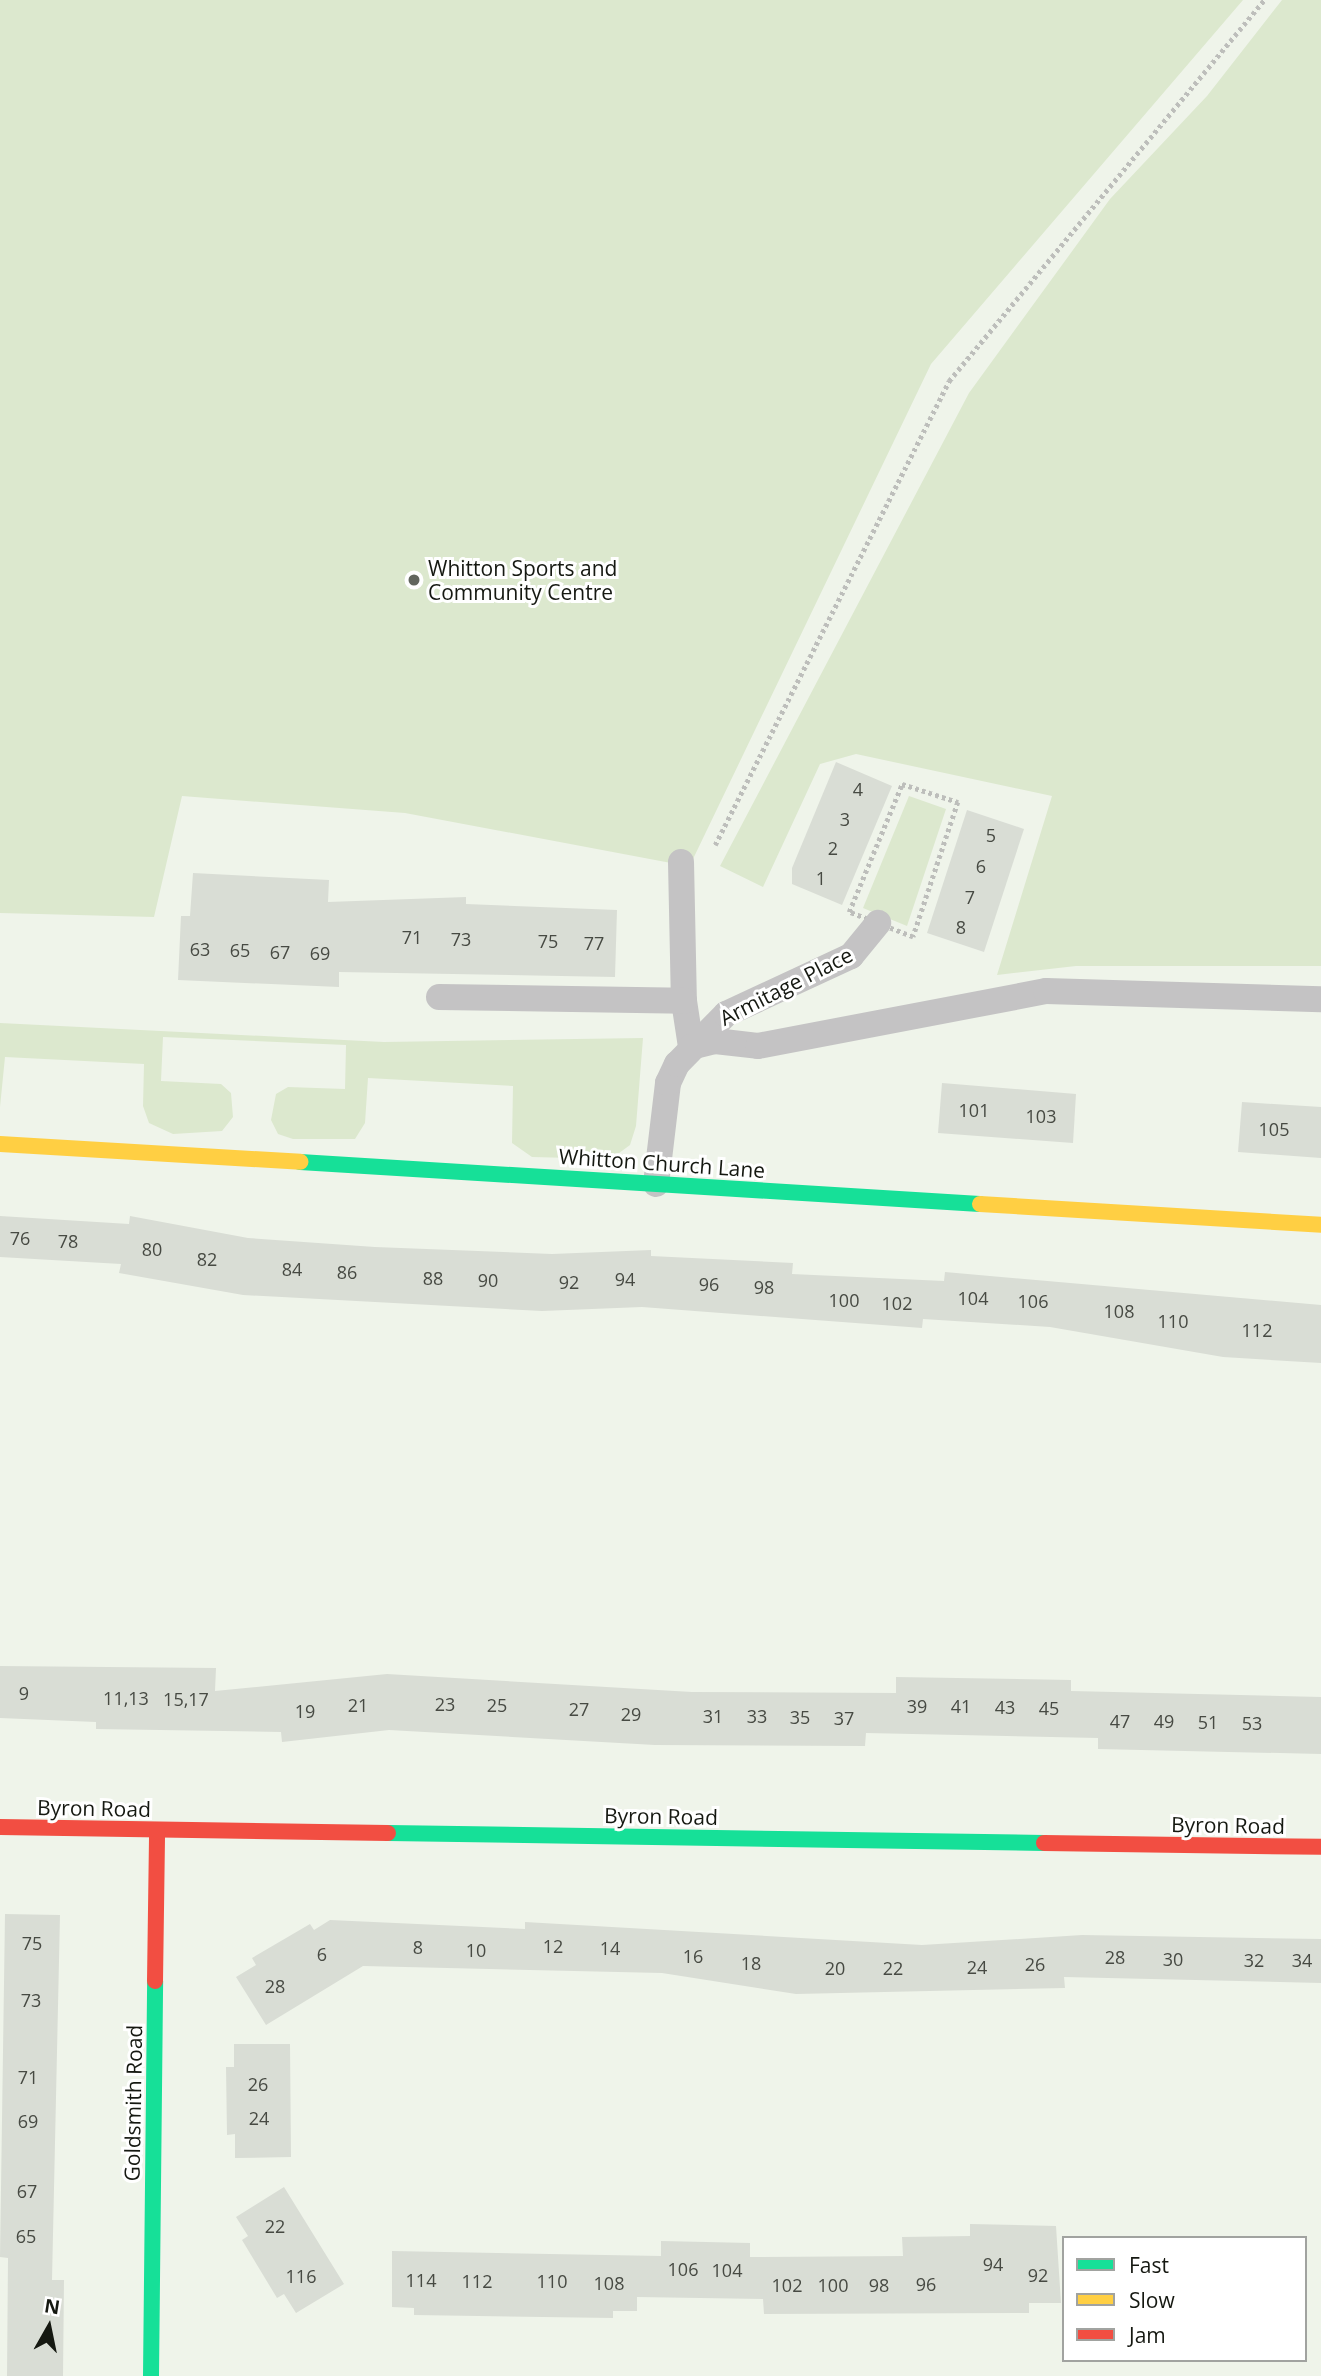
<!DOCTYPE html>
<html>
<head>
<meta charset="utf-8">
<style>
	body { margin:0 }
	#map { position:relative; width:1321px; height:2376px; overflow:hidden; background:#eff4ea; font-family:"Open Sans",sans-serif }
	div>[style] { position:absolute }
	.green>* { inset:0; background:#dce8ce }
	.building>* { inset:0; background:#d9ddd5 }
	.path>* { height:4.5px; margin-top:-2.25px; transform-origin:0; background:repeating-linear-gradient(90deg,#bdbebb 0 3.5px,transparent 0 7px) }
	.lane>* { height:26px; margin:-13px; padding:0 13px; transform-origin:13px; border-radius:13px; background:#c4c3c4 }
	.fast>* { height:16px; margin:-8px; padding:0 8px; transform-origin:8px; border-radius:8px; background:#16e098 }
	.slow>* { height:16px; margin:-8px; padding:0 8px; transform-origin:8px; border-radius:8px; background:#ffcf43 }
	.jam>* { height:16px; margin:-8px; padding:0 8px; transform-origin:8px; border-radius:8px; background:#f24e42 }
	.dots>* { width:19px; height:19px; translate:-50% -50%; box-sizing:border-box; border:4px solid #fff; border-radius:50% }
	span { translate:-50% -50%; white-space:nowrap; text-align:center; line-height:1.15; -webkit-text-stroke:6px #fff; paint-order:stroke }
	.number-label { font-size:18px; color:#474a43 }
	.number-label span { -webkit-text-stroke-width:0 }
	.poi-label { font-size:21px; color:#151811 }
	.left { translate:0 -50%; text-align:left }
	.street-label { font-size:21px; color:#151811 }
	.legend { position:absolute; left:1062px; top:2236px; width:245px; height:126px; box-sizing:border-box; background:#fff; border:2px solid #a1a3a0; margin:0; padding:9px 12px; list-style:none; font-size:21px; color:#151811 }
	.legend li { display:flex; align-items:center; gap:14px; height:35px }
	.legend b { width:35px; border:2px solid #a1a3a0 }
	.north { position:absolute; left:14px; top:2292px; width:70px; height:70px; -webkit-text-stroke:5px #fff; paint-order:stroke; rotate:9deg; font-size:19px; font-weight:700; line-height:28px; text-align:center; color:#151811 }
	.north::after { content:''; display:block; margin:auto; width:24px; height:32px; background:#151811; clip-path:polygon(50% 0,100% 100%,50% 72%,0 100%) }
</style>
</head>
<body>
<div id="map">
	<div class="green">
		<div style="clip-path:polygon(0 0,1243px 0,931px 364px,693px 859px,671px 863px,405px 813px,182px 796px,154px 917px,0 913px)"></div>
		<div style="clip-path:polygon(1282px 0,1321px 0,1321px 966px,1076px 966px,997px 975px,1052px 796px,856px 754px,820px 764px,763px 887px,720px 866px,969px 393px,1110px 199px,1207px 96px)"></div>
		<div style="clip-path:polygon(909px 796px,946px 809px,907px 926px,863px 908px)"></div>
		<div style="clip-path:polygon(0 1023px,384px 1042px,643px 1038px,636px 1126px,630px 1145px,611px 1159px,532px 1157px,512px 1143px,513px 1086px,368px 1078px,365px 1123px,355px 1139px,293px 1139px,278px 1134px,271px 1120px,276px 1094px,288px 1087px,345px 1089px,346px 1045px,163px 1037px,161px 1081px,221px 1084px,231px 1093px,233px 1117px,222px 1131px,173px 1134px,149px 1123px,143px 1106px,144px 1064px,5px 1057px,0 1107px)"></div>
	</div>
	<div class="building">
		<div style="clip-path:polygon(836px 762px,892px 786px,842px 905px,792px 884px,792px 868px)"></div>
		<div style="clip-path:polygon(967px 810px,1024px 829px,984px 952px,927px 933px)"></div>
		<div style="clip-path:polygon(193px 873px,329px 880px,328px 902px,466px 897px,466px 904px,617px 910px,615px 977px,339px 972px,339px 987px,178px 980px,181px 916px,190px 916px)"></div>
		<div style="clip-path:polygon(942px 1083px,1076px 1094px,1073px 1143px,938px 1133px)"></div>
		<div style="clip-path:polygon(1242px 1102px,1321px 1107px,1321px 1158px,1238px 1152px)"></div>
		<div style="clip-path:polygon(0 1216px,129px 1224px,130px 1216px,248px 1238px,375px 1247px,552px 1254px,651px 1250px,651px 1256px,793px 1263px,792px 1274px,944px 1281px,945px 1272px,1321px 1305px,1321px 1363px,1223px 1357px,1050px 1327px,923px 1319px,922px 1328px,642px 1307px,542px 1311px,243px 1295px,119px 1273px,121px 1264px,0 1257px)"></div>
		<div style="clip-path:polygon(0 1666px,216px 1668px,215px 1691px,387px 1674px,692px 1692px,896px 1693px,896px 1677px,1071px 1680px,1071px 1691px,1321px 1697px,1321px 1754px,1098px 1749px,1098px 1738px,866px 1733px,865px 1746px,655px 1745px,389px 1730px,282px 1742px,281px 1732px,96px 1729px,96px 1722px,0 1718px)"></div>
		<div style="clip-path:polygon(5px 1914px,60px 1915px,52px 2280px,64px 2280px,63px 2376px,7px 2376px,8px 2258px,0 2257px)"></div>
		<div style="clip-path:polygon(330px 1920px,525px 1929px,525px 1922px,922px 1945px,1082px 1935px,1321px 1939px,1321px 1983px,1064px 1977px,1065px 1988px,796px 1994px,662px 1973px,363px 1966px,266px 2025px,236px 1977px,256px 1965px,252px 1958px,310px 1924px,314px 1930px)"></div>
		<div style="clip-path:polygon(234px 2044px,290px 2044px,291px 2157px,235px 2158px,235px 2134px,227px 2135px,226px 2067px,234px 2067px)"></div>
		<div style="clip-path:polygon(284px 2187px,344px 2284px,296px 2313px,284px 2294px,277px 2298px,242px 2240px,248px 2236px,236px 2217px)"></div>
		<div style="clip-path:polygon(970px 2224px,1056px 2226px,1061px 2303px,1029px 2303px,1029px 2313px,764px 2314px,763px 2299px,637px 2297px,637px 2311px,613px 2311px,613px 2318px,414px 2315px,414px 2308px,392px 2307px,392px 2251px,661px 2256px,661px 2241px,706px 2242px,750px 2243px,750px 2257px,903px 2256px,902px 2237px,970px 2236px)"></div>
	</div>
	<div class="path">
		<div style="left:902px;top:784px;width:59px;rotate:17.8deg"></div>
		<div style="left:958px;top:802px;width:142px;rotate:108.4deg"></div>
		<div style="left:913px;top:937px;width:69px;rotate:-158.7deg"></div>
		<div style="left:849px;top:912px;width:139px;rotate:-67.5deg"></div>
		<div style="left:715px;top:845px;width:520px;rotate:-63.24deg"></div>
		<div style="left:949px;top:381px;width:494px;rotate:-50.4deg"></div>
	</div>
	<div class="lane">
		<div style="left:681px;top:862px;width:139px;rotate:88.8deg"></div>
		<div style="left:684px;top:1001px;width:47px;rotate:81.3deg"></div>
		<div style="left:439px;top:997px;width:245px;rotate:0.9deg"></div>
		<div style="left:691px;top:1047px;width:25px;rotate:-14deg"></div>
		<div style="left:715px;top:1041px;width:43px;rotate:6.6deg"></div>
		<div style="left:758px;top:1046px;width:293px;rotate:-10.8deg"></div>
		<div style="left:1046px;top:991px;width:275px;rotate:1.7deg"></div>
		<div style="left:656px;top:1184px;width:102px;rotate:-83.2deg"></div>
		<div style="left:668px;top:1083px;width:21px;rotate:-65deg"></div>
		<div style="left:677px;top:1064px;width:70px;rotate:-45.6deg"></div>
		<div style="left:726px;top:1014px;width:138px;rotate:-24.9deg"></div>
		<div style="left:851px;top:956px;width:43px;rotate:-50.7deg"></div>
	</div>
	<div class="fast">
		<div style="left:300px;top:1162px;width:681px;rotate:3.53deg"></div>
		<div style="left:388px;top:1833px;width:656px;rotate:0.87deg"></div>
		<div style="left:151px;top:2376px;width:395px;rotate:-89.4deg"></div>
	</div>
	<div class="slow">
		<div style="left:0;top:1144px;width:301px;rotate:3.4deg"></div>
		<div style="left:980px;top:1204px;width:342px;rotate:3.5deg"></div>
	</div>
	<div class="jam">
		<div style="left:0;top:1827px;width:388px;rotate:0.9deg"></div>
		<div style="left:1044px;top:1843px;width:277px;rotate:0.8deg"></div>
		<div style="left:155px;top:1981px;width:151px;rotate:-89.2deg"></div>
	</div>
	<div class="dots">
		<div style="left:414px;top:580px;background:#61655d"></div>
	</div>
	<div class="number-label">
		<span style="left:858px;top:789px">4</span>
		<span style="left:845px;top:819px">3</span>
		<span style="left:991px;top:835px">5</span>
		<span style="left:833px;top:848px">2</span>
		<span style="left:981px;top:866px">6</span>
		<span style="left:821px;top:878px">1</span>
		<span style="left:970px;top:897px">7</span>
		<span style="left:961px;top:927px">8</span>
		<span style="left:412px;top:937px">71</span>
		<span style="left:461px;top:939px">73</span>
		<span style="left:548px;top:941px">75</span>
		<span style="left:594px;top:943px">77</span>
		<span style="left:200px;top:949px">63</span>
		<span style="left:240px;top:950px">65</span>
		<span style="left:280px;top:952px">67</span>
		<span style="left:320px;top:953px">69</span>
		<span style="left:974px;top:1110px">101</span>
		<span style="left:1041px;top:1116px">103</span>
		<span style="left:1274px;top:1129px">105</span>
		<span style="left:20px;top:1238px">76</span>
		<span style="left:68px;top:1241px">78</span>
		<span style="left:152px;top:1249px">80</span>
		<span style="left:207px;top:1259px">82</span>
		<span style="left:292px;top:1269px">84</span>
		<span style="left:347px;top:1272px">86</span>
		<span style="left:433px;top:1278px">88</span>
		<span style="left:625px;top:1279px">94</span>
		<span style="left:488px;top:1280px">90</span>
		<span style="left:569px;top:1282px">92</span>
		<span style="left:709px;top:1284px">96</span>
		<span style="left:764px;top:1287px">98</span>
		<span style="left:973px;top:1298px">104</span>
		<span style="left:844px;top:1300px">100</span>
		<span style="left:1033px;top:1301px">106</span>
		<span style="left:897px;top:1303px">102</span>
		<span style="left:1119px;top:1311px">108</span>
		<span style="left:1173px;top:1321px">110</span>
		<span style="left:1257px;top:1330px">112</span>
		<span style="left:24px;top:1693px">9</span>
		<span style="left:126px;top:1698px">11,13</span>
		<span style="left:186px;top:1699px">15,17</span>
		<span style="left:445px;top:1704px">23</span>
		<span style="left:358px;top:1705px">21</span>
		<span style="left:497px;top:1705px">25</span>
		<span style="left:917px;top:1706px">39</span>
		<span style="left:961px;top:1706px">41</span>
		<span style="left:1005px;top:1707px">43</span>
		<span style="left:1049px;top:1708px">45</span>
		<span style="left:579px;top:1709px">27</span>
		<span style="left:305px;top:1711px">19</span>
		<span style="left:631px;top:1714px">29</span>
		<span style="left:713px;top:1716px">31</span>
		<span style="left:757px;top:1716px">33</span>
		<span style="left:800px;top:1717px">35</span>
		<span style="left:844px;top:1718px">37</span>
		<span style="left:1120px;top:1721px">47</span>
		<span style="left:1164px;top:1721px">49</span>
		<span style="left:1208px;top:1722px">51</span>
		<span style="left:1252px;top:1723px">53</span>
		<span style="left:32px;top:1943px">75</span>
		<span style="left:553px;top:1946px">12</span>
		<span style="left:418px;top:1947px">8</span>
		<span style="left:610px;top:1948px">14</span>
		<span style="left:476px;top:1950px">10</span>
		<span style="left:322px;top:1954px">6</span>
		<span style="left:693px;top:1956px">16</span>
		<span style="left:1115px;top:1957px">28</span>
		<span style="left:1173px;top:1959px">30</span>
		<span style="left:1254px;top:1960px">32</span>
		<span style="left:1302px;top:1960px">34</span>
		<span style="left:751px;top:1963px">18</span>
		<span style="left:1035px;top:1964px">26</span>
		<span style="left:977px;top:1967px">24</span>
		<span style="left:835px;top:1968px">20</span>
		<span style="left:893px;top:1968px">22</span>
		<span style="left:275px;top:1986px">28</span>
		<span style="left:31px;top:2000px">73</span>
		<span style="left:28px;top:2077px">71</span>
		<span style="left:258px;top:2084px">26</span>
		<span style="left:259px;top:2118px">24</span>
		<span style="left:28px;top:2121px">69</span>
		<span style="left:27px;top:2191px">67</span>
		<span style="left:275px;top:2226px">22</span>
		<span style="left:26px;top:2236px">65</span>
		<span style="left:993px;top:2264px">94</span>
		<span style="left:683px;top:2269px">106</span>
		<span style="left:727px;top:2270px">104</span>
		<span style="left:1038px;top:2275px">92</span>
		<span style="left:301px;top:2276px">116</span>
		<span style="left:421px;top:2280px">114</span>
		<span style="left:477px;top:2281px">112</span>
		<span style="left:552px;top:2281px">110</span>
		<span style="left:609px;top:2283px">108</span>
		<span style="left:926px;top:2284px">96</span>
		<span style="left:787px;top:2285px">102</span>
		<span style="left:833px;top:2285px">100</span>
		<span style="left:879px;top:2285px">98</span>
	</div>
	<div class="poi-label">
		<span class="left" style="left:428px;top:580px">Whitton Sports and<br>Community Centre</span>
	</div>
	<div class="street-label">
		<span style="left:786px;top:986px;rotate:-27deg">Armitage Place</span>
		<span style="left:662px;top:1163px;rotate:4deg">Whitton Church Lane</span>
		<span style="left:94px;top:1808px;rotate:1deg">Byron Road</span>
		<span style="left:661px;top:1816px;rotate:1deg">Byron Road</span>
		<span style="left:1228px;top:1825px;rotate:1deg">Byron Road</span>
		<span style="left:133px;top:2103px;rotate:-89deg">Goldsmith Road</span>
	</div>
	<ul class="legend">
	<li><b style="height:9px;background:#16e098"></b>Fast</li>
	<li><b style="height:9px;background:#ffcf43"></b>Slow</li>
	<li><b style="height:9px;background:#f24e42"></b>Jam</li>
	</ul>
	<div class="north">N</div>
</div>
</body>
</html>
